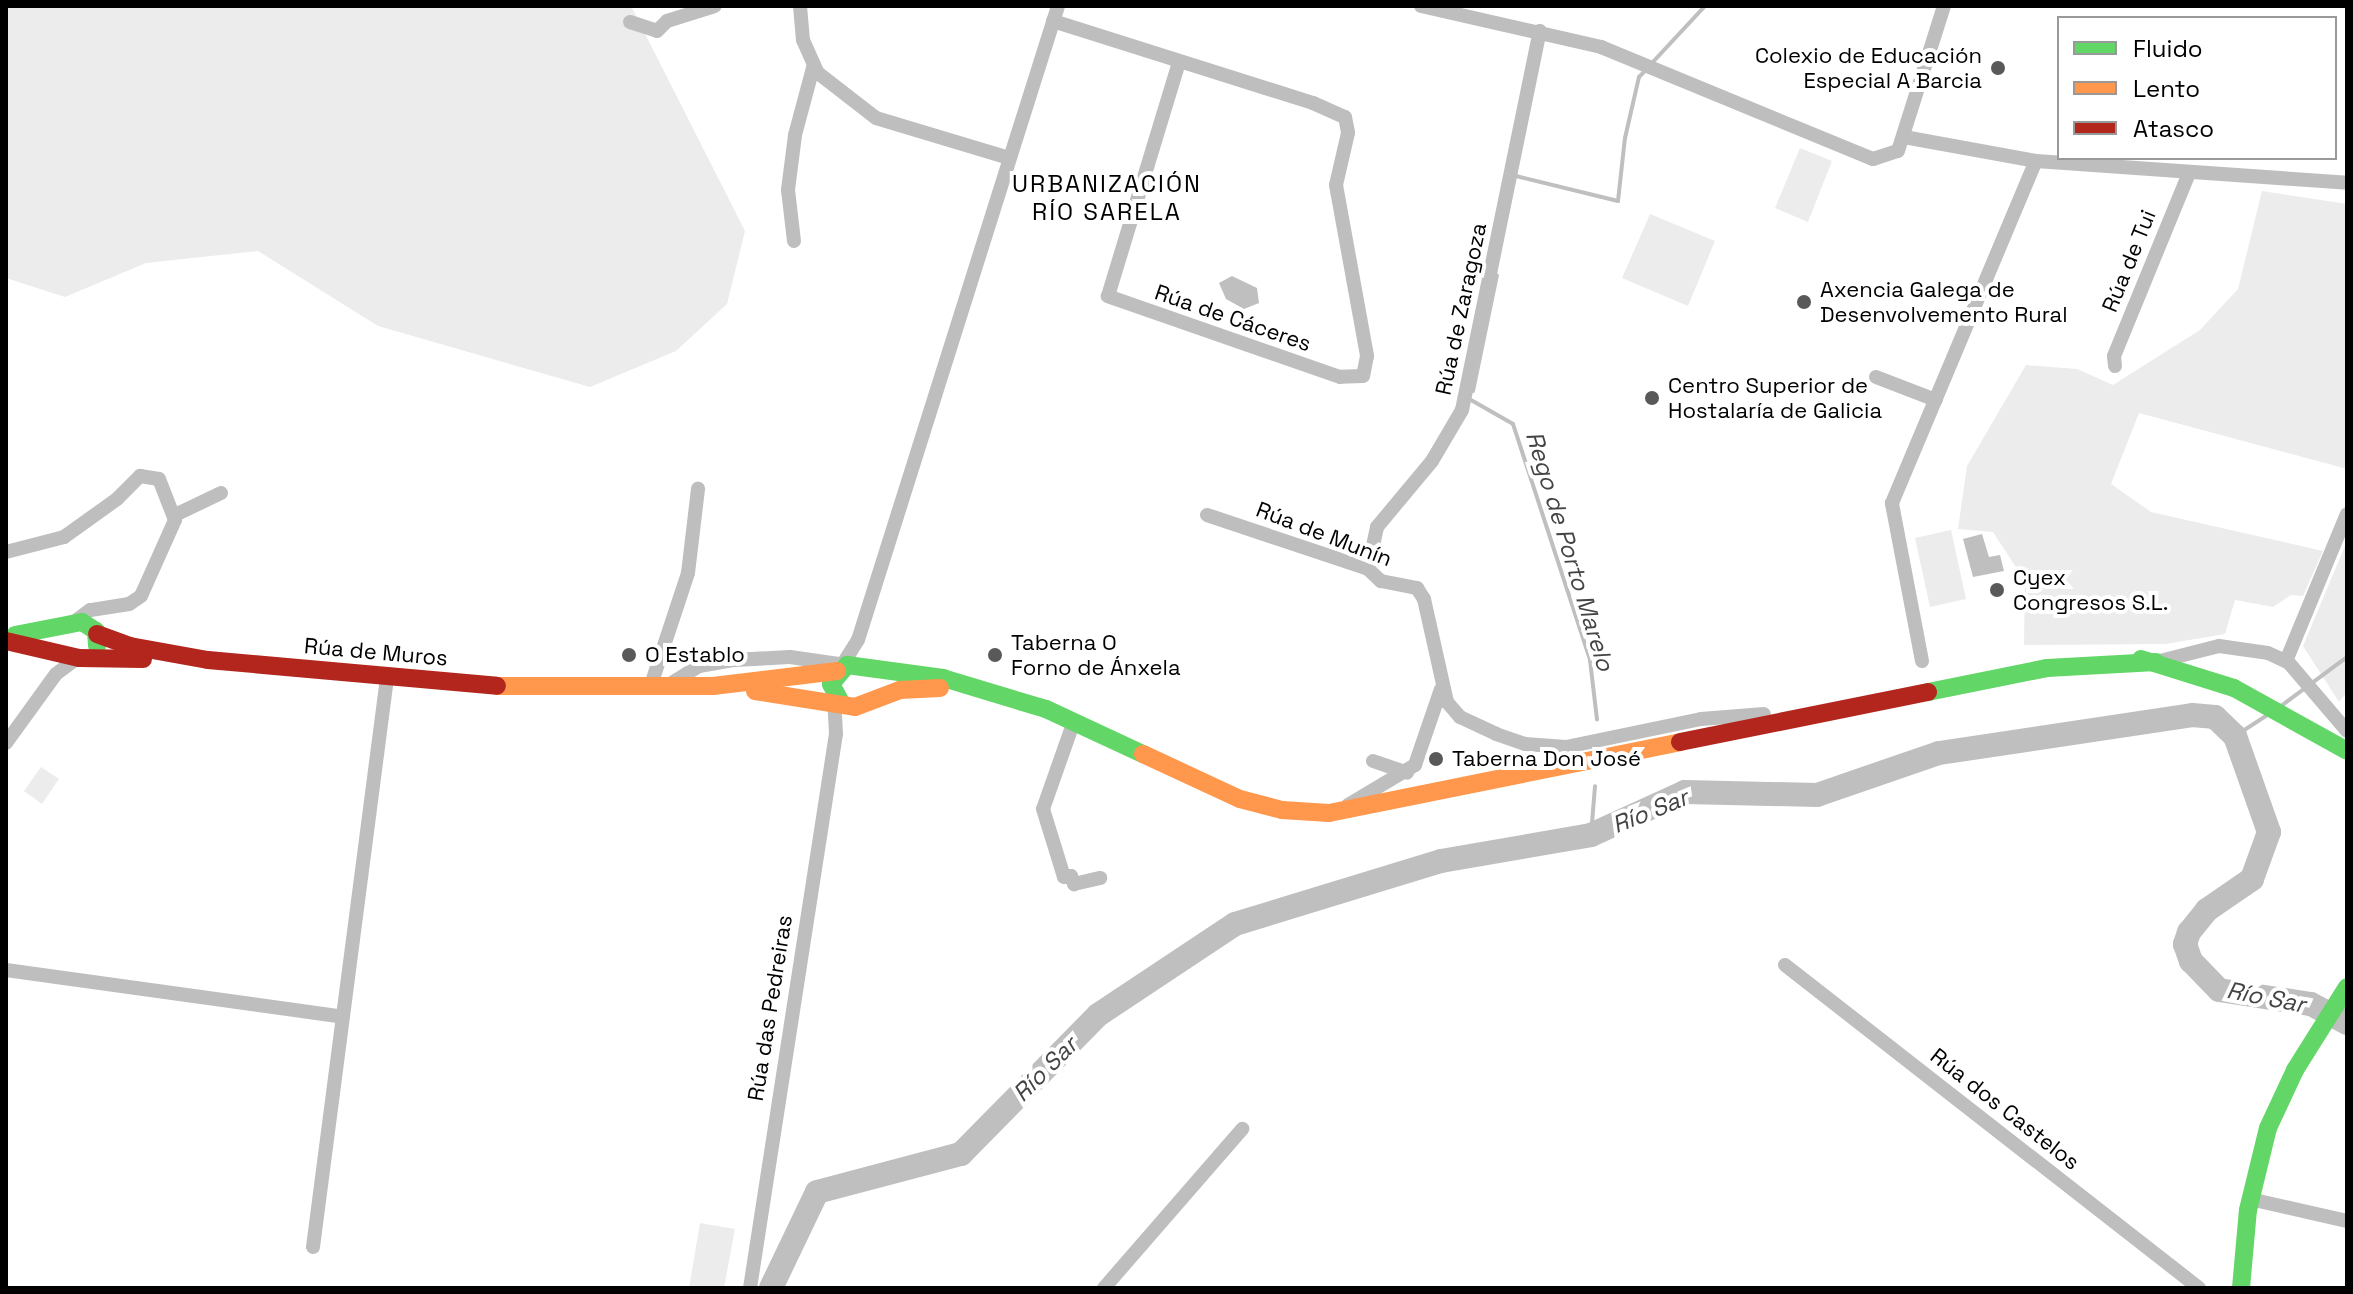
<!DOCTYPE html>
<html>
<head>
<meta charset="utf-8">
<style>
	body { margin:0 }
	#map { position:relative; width:2353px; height:1294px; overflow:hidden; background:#fff; font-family:"Space Grotesk",sans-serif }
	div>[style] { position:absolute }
	.green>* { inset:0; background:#ececec }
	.water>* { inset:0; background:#bfbfbf }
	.stream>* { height:4px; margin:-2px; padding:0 2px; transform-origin:2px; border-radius:2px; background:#bfbfbf }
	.river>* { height:24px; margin:-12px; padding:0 12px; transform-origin:12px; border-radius:12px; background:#bfbfbf }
	.street>* { height:14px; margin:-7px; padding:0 7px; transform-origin:7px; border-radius:7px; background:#bebebe }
	.fast>* { height:18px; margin:-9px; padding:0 9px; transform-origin:9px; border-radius:9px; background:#63d668 }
	.slow>* { height:18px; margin:-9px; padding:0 9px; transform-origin:9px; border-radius:9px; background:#ff974d }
	.jam>* { height:18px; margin:-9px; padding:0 9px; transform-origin:9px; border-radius:9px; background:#b3261e }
	.dots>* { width:22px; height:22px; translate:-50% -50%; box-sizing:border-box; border:4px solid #fff; border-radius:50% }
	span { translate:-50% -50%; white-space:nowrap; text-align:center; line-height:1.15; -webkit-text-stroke:8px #fff; paint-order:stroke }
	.poi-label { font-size:22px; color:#000 }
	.right { translate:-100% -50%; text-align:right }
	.left { translate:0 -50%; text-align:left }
	.street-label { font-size:22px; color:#000 }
	.neighbourhood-label { font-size:24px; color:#000; letter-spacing:2px }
	.water-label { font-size:24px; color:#444; font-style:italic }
	.frame { position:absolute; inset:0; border:8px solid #000; pointer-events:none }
	.legend { position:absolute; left:2057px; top:16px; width:280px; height:144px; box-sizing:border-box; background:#fff; border:2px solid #999; margin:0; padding:10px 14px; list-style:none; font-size:24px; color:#000 }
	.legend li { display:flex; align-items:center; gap:16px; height:40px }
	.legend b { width:40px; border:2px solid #999 }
</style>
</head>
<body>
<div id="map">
	<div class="green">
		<div style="clip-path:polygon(6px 6px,631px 6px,745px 231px,727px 304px,676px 351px,590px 387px,378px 326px,258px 251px,146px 263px,65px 297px,6px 278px)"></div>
		<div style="clip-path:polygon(1800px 148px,1832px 161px,1808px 222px,1775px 208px)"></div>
		<div style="clip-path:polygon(2262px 191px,2347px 204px,2347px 469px,2139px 413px,2111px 484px,2151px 512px,2323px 551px,2303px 596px,2291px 595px,2273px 607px,2235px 600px,2225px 634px,2165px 644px,2024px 645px,2025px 581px,1993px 532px,1958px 529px,1967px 466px,2026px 365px,2077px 369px,2113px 385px,2200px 330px,2238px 289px)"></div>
		<div style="clip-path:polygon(1650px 214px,1715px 241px,1688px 306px,1622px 278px)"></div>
		<div style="clip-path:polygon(1951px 530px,1966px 599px,1930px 607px,1915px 538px)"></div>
		<div style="clip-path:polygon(2347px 541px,2347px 692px,2339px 702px,2303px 646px)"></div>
		<div style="clip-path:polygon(41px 767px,59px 779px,42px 804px,24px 791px)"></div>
		<div style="clip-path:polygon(700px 1223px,735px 1229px,724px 1288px,689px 1288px)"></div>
	</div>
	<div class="water">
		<div style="clip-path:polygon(1232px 276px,1257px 288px,1259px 303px,1244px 309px,1226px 299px,1219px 283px)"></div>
		<div style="clip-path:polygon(1982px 534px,1989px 557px,2000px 555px,2004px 571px,1973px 577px,1963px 539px)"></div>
	</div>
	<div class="stream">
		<div style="left:1652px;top:63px;width:78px;rotate:-47.1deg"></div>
		<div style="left:1516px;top:176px;width:105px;rotate:13.8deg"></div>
		<div style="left:1618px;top:201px;width:63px;rotate:-83.7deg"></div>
		<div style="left:1625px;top:138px;width:63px;rotate:-77.1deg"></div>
		<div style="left:1639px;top:77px;width:10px;rotate:-45deg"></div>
		<div style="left:1473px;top:391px;width:118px;rotate:-78.3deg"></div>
		<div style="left:1471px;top:400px;width:48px;rotate:29.7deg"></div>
		<div style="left:1513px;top:424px;width:248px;rotate:71.9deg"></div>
		<div style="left:1590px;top:660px;width:60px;rotate:83.3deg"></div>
		<div style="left:2281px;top:706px;width:82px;rotate:-36.6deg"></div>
		<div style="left:2235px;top:736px;width:38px;rotate:-33deg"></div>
		<div style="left:1591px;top:835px;width:49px;rotate:-85.3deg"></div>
	</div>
	<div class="river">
		<div style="left:771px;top:1288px;width:106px;rotate:-64.4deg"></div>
		<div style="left:817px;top:1192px;width:149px;rotate:-14.8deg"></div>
		<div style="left:961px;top:1154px;width:195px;rotate:-45.4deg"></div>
		<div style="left:1098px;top:1015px;width:164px;rotate:-33.6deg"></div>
		<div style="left:1235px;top:924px;width:215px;rotate:-17deg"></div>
		<div style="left:1441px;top:861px;width:152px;rotate:-9.8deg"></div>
		<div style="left:1591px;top:835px;width:103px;rotate:-24.6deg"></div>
		<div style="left:1685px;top:792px;width:132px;rotate:1.3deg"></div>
		<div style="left:1817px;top:795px;width:129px;rotate:-19deg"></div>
		<div style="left:1939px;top:753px;width:256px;rotate:-8.5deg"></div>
		<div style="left:2192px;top:715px;width:23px;rotate:5deg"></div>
		<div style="left:2215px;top:717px;width:28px;rotate:44deg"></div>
		<div style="left:2235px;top:736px;width:102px;rotate:70.5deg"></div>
		<div style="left:2269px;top:832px;width:50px;rotate:109.9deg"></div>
		<div style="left:2252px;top:879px;width:55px;rotate:145.4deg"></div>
		<div style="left:2207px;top:910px;width:28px;rotate:129deg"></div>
		<div style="left:2189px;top:932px;width:13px;rotate:108deg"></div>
		<div style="left:2185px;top:944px;width:18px;rotate:71deg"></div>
		<div style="left:2191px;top:961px;width:40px;rotate:46deg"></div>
		<div style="left:2219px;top:990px;width:93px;rotate:8.7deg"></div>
		<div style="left:2311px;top:1004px;width:41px;rotate:27.8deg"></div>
	</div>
	<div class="street">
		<div style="left:800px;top:6px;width:34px;rotate:85deg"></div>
		<div style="left:803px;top:40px;width:36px;rotate:66deg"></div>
		<div style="left:818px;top:73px;width:73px;rotate:37.8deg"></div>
		<div style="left:876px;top:118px;width:139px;rotate:16.7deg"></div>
		<div style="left:1421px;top:6px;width:185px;rotate:12.8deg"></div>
		<div style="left:1601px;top:47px;width:294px;rotate:22.4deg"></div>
		<div style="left:1873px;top:159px;width:26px;rotate:-18deg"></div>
		<div style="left:1898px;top:151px;width:152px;rotate:-72.4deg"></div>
		<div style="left:1053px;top:21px;width:273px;rotate:17.5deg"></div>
		<div style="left:1313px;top:103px;width:35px;rotate:24deg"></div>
		<div style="left:1345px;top:117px;width:16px;rotate:79deg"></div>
		<div style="left:1348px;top:133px;width:53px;rotate:103deg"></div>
		<div style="left:1336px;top:185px;width:174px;rotate:79.7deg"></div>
		<div style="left:1367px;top:356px;width:20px;rotate:101deg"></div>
		<div style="left:1363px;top:376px;width:23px;rotate:178deg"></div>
		<div style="left:1340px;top:377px;width:246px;rotate:-160.8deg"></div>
		<div style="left:1108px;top:296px;width:245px;rotate:-73.1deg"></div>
		<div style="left:630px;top:22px;width:28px;rotate:18deg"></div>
		<div style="left:657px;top:31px;width:14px;rotate:-45deg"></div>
		<div style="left:667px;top:21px;width:50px;rotate:-17.4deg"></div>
		<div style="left:1904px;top:137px;width:134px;rotate:10.3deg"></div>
		<div style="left:2036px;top:161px;width:312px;rotate:4deg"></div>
		<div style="left:794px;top:241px;width:51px;rotate:-96.7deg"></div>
		<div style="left:788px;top:190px;width:55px;rotate:-82.7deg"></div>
		<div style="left:795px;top:135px;width:73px;rotate:-75deg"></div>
		<div style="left:2115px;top:366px;width:10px;rotate:-96deg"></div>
		<div style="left:2114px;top:356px;width:198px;rotate:-67.7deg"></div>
		<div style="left:1876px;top:377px;width:64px;rotate:21deg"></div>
		<div style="left:175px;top:515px;width:51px;rotate:-25.6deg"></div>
		<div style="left:1207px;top:515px;width:170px;rotate:18.5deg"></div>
		<div style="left:1368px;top:569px;width:18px;rotate:43deg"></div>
		<div style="left:1381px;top:581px;width:37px;rotate:11deg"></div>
		<div style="left:1417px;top:588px;width:13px;rotate:58deg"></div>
		<div style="left:1424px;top:599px;width:106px;rotate:77.4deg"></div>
		<div style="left:1447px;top:702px;width:20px;rotate:49deg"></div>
		<div style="left:1460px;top:717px;width:40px;rotate:25deg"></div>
		<div style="left:1496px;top:734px;width:31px;rotate:19deg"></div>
		<div style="left:1525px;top:744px;width:41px;rotate:4.2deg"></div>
		<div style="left:1566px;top:747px;width:138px;rotate:-11.7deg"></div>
		<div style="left:1701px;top:719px;width:63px;rotate:-4.5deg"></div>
		<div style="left:6px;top:552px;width:60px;rotate:-14.5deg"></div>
		<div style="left:64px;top:537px;width:65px;rotate:-35.6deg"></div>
		<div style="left:117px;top:499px;width:33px;rotate:-45deg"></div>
		<div style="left:140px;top:476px;width:19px;rotate:9deg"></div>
		<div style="left:159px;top:479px;width:44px;rotate:68.7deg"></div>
		<div style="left:175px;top:520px;width:83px;rotate:114.1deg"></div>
		<div style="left:141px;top:596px;width:14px;rotate:146deg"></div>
		<div style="left:129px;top:604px;width:39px;rotate:171deg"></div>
		<div style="left:90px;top:610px;width:21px;rotate:143deg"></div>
		<div style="left:1368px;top:569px;width:43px;rotate:-77.9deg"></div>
		<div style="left:1377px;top:527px;width:86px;rotate:-50.2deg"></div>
		<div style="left:1432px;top:461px;width:59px;rotate:-59.5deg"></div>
		<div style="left:1462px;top:410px;width:387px;rotate:-78.4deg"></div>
		<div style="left:1922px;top:661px;width:161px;rotate:-100.8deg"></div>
		<div style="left:1892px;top:503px;width:371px;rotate:-67.2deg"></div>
		<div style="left:2286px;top:661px;width:159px;rotate:-67.5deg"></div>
		<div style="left:2156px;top:662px;width:65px;rotate:-14.3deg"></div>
		<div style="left:2219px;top:646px;width:49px;rotate:8.1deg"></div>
		<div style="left:2268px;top:653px;width:23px;rotate:25deg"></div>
		<div style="left:2289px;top:663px;width:89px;rotate:49.5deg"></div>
		<div style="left:841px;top:667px;width:32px;rotate:-58deg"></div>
		<div style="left:858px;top:640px;width:665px;rotate:-72.49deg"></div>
		<div style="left:667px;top:686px;width:38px;rotate:-32deg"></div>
		<div style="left:699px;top:666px;width:36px;rotate:-10deg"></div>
		<div style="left:734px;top:660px;width:56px;rotate:-3.1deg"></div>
		<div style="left:790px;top:657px;width:58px;rotate:8deg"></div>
		<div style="left:650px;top:688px;width:121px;rotate:-71.7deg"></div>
		<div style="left:688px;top:573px;width:85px;rotate:-83.2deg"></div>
		<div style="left:1074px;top:721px;width:93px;rotate:109.4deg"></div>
		<div style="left:1043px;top:809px;width:71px;rotate:72.8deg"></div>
		<div style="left:1064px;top:877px;width:7px;rotate:-8deg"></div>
		<div style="left:1071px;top:876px;width:9px;rotate:69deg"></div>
		<div style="left:1074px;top:884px;width:27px;rotate:-13deg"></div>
		<div style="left:6px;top:743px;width:85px;rotate:-54.1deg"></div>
		<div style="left:56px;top:674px;width:26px;rotate:-37deg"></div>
		<div style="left:1373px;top:761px;width:36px;rotate:19deg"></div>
		<div style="left:1348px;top:805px;width:78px;rotate:-30.8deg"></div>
		<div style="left:1415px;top:765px;width:80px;rotate:-71.1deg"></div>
		<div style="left:1785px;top:965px;width:525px;rotate:37.96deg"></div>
		<div style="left:6px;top:970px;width:340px;rotate:7.9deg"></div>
		<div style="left:2250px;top:1199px;width:99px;rotate:12.8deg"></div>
		<div style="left:313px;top:1247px;width:574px;rotate:-82.59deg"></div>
		<div style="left:750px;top:1288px;width:561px;rotate:-81.18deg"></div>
		<div style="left:836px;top:734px;width:34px;rotate:-93deg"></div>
		<div style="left:1104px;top:1288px;width:211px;rotate:-49deg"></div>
	</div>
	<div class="fast">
		<div style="left:15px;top:635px;width:68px;rotate:-11deg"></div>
		<div style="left:82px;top:622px;width:17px;rotate:33deg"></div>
		<div style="left:96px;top:631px;width:15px;rotate:86deg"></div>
		<div style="left:2141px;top:659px;width:97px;rotate:17.3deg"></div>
		<div style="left:2234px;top:688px;width:129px;rotate:29.1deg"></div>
		<div style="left:1928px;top:692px;width:121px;rotate:-11.4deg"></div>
		<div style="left:2047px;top:668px;width:109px;rotate:-3.2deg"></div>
		<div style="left:842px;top:704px;width:23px;rotate:-119deg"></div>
		<div style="left:831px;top:684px;width:25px;rotate:-50deg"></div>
		<div style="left:847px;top:665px;width:97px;rotate:7.7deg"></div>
		<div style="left:943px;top:678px;width:108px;rotate:16.8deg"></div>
		<div style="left:1046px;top:709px;width:107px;rotate:24.9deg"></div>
		<div style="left:2241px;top:1288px;width:78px;rotate:-84.9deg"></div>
		<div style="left:2248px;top:1210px;width:84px;rotate:-76.3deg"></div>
		<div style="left:2268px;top:1128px;width:64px;rotate:-65deg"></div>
		<div style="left:2295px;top:1070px;width:98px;rotate:-57.9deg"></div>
	</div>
	<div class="slow">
		<div style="left:497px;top:686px;width:216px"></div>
		<div style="left:713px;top:686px;width:125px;rotate:-6.9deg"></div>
		<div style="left:755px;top:691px;width:101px;rotate:9.1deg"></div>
		<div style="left:855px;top:707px;width:48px;rotate:-20.7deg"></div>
		<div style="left:900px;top:690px;width:40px;rotate:-2.9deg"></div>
		<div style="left:1143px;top:754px;width:107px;rotate:24.9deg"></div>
		<div style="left:1240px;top:799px;width:43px;rotate:14.7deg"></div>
		<div style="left:1282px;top:810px;width:47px;rotate:3.7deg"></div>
		<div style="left:1329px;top:813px;width:358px;rotate:-11.4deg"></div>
	</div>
	<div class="jam">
		<div style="left:97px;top:634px;width:35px;rotate:20deg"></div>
		<div style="left:130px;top:646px;width:79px;rotate:10.2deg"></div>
		<div style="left:208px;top:660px;width:290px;rotate:5.1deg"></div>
		<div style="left:6px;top:641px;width:75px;rotate:13.1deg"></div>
		<div style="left:79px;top:658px;width:64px;rotate:0.9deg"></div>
		<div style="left:1680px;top:742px;width:253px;rotate:-11.4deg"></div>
	</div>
	<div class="dots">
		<div style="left:1998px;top:68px;background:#595959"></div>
		<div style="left:1804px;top:302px;background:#595959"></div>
		<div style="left:1652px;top:398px;background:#595959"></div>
		<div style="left:1997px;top:590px;background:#595959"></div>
		<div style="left:629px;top:655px;background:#595959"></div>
		<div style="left:995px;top:655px;background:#595959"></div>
		<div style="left:1436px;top:759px;background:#595959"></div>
	</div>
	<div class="poi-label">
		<span class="right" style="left:1982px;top:68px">Colexio de Educación<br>Especial A Barcia</span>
		<span class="left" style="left:1820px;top:302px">Axencia Galega de<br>Desenvolvemento Rural</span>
		<span class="left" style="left:1668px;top:398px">Centro Superior de<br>Hostalaría de Galicia</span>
		<span class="left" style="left:2013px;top:590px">Cyex<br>Congresos S.L.</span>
		<span class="left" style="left:1011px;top:655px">Taberna O<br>Forno de Ánxela</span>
		<span class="left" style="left:645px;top:655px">O Establo</span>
		<span class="left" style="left:1452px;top:759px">Taberna Don José</span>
	</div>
	<div class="street-label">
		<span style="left:2129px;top:261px;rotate:-68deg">Rúa de Tui</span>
		<span style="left:1461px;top:309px;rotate:-78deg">Rúa de Zaragoza</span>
		<span style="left:1233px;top:318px;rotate:19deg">Rúa de Cáceres</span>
		<span style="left:1324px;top:534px;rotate:21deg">Rúa de Munín</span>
		<span style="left:376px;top:652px;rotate:5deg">Rúa de Muros</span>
		<span style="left:770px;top:1008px;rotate:-81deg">Rúa das Pedreiras</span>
		<span style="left:2005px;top:1109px;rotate:38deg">Rúa dos Castelos</span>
	</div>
	<div class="neighbourhood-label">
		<span style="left:1107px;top:198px">URBANIZACIÓN<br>RÍO SARELA</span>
	</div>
	<div class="water-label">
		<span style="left:1570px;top:551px;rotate:73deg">Rego de Porto Marelo</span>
		<span style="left:1650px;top:811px;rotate:-22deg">Río Sar</span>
		<span style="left:2266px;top:997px;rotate:11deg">Río Sar</span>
		<span style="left:1045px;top:1069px;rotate:-45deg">Río Sar</span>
	</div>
	<div class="frame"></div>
	<ul class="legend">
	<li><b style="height:10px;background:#63d668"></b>Fluido</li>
	<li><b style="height:10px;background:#ff974d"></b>Lento</li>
	<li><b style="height:10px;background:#b3261e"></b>Atasco</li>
	</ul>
</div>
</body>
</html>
